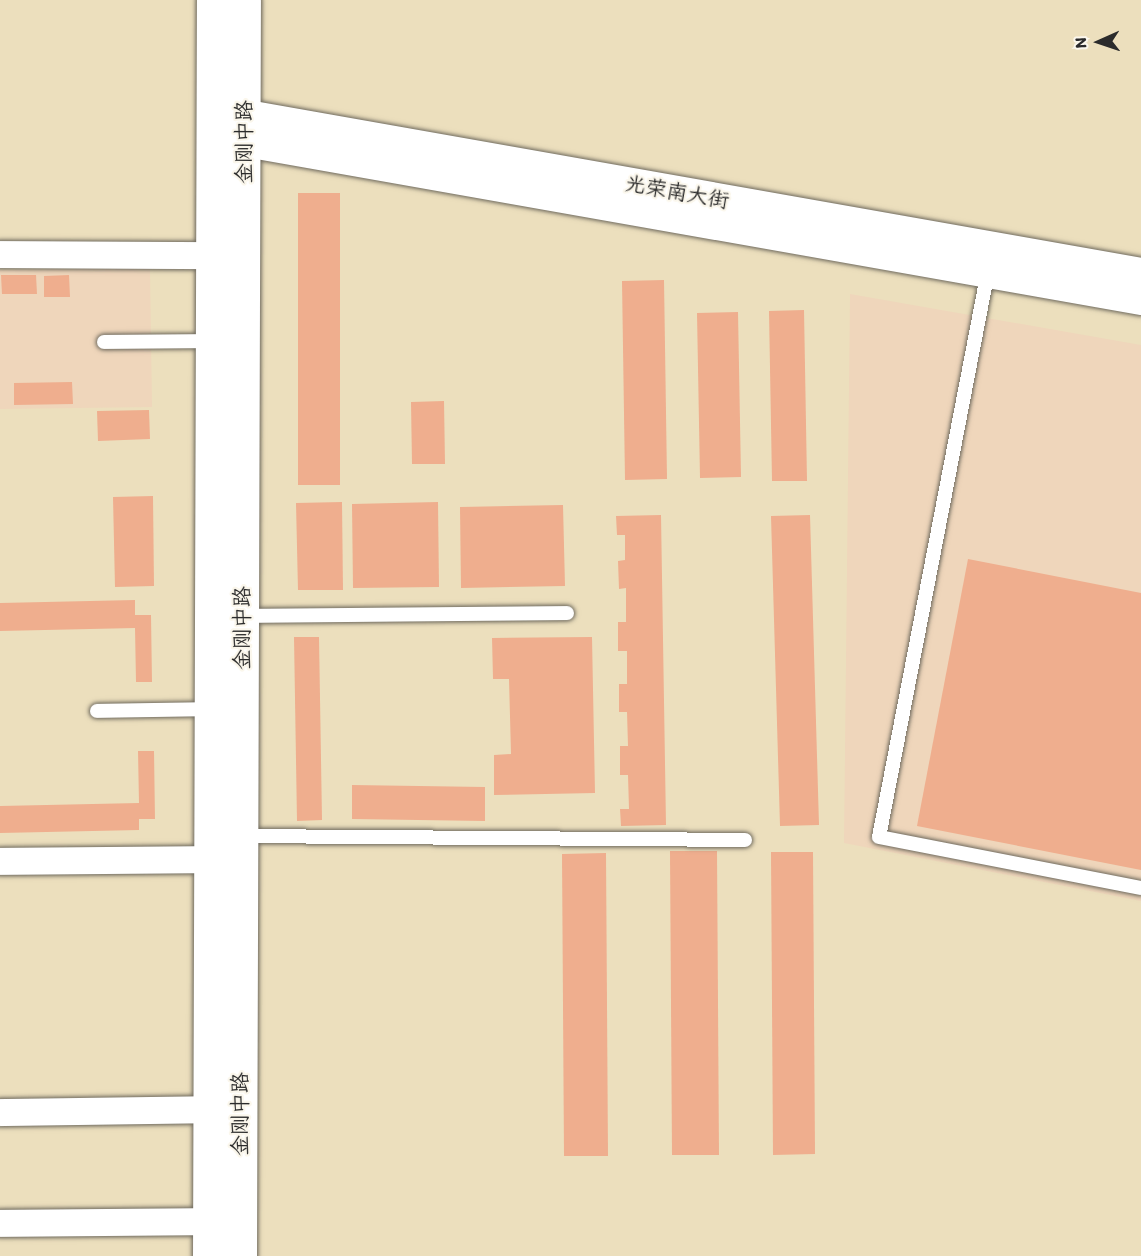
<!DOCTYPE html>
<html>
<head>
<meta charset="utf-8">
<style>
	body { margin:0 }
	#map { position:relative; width:1141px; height:1256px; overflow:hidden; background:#ecdfbd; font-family:Itim,"LXGW WenKai TC",sans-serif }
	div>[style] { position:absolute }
	.built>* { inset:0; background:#efd6bb }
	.building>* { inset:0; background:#efae8e }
	.roads { filter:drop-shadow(0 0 2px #6f6a5e) drop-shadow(0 0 2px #6f6a5e) }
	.lane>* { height:14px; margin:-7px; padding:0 7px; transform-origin:7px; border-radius:7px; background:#fff }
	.street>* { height:27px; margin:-13.5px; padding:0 13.5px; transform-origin:13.5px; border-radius:13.5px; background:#fff }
	.secondary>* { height:33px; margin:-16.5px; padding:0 16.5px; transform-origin:16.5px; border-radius:16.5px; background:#fff }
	span { translate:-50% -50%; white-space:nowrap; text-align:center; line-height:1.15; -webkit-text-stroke:4.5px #fbf7ec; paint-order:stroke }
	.street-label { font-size:21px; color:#2b2b2b }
	.north { position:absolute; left:1069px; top:12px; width:60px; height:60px; -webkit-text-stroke:4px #fbf7ec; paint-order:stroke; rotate:267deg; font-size:16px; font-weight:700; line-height:24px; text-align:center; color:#2b2b2b }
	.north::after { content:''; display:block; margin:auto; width:21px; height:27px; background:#2b2b2b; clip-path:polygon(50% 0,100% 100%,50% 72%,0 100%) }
</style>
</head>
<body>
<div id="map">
	<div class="built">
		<div style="clip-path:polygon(150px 268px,152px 407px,0 409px,0 270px)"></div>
		<div style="clip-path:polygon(850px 294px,1141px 345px,1141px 901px,844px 843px)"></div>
	</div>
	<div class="building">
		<div style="clip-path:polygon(298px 193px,340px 193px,340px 485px,298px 485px)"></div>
		<div style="clip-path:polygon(1px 275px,36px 275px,37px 294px,2px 294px)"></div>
		<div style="clip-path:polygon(69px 275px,70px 297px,44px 297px,44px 276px)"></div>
		<div style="clip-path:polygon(664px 280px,667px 479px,625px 480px,622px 281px)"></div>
		<div style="clip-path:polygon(804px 310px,807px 481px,772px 481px,769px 311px)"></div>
		<div style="clip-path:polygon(738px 312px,741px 477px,700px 478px,697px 313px)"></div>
		<div style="clip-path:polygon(72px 382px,73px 404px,14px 405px,14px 383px)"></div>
		<div style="clip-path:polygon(444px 401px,445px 464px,412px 464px,411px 402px)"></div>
		<div style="clip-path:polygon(149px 410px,150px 439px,98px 441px,97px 411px)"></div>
		<div style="clip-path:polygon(153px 496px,154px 586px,115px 587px,113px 497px)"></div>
		<div style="clip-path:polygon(342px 502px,343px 590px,298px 590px,296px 503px)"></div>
		<div style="clip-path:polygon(438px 502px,439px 587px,353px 588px,352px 504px)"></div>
		<div style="clip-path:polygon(563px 505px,565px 586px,461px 588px,460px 507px)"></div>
		<div style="clip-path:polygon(661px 515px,666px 825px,621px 826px,620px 809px,629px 809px,628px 775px,620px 775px,620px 746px,628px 746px,627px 712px,619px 712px,619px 684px,627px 684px,627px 651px,618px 651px,618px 622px,626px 622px,626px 588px,619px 589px,618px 561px,625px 560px,625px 535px,617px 535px,616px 516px)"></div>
		<div style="clip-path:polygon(810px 515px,819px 825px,780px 826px,771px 516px)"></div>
		<div style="clip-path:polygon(968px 559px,1141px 593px,1141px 870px,917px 826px)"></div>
		<div style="clip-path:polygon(135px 600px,135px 615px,151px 615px,152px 682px,136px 682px,135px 628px,0 631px,0 603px)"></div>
		<div style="clip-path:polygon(294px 637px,319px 637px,322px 820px,297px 821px)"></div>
		<div style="clip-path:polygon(592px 637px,595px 793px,494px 795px,494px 755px,511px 754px,509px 679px,493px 679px,492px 638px)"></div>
		<div style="clip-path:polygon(138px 751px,154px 751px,155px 819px,139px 819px,139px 830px,0 833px,0 806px,139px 803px)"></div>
		<div style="clip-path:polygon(352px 785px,485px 787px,485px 821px,352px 819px)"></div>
		<div style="clip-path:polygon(670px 851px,717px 851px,719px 1155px,672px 1155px)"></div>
		<div style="clip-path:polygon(771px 852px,813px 852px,815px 1154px,773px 1155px)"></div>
		<div style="clip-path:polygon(606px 853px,608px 1156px,564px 1156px,562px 854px)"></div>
	</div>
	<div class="roads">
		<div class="lane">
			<div style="left:988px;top:271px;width:576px;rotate:100.9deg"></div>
			<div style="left:879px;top:837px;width:267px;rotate:11deg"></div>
			<div style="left:104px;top:342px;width:108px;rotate:-0.5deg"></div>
			<div style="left:242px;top:616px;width:325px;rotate:-0.5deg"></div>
			<div style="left:97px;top:711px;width:113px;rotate:-1deg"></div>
			<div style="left:241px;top:836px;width:504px;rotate:0.45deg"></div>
		</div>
		<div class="street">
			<div style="left:0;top:254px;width:212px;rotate:0.3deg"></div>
			<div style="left:0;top:861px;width:210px;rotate:-0.5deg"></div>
			<div style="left:0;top:1112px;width:209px;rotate:-0.8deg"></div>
			<div style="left:0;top:1223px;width:209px;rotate:-0.5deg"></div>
		</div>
		<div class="secondary">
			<div style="left:224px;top:112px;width:931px;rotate:10.02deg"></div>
			<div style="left:223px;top:136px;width:932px;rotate:10.01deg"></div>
			<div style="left:209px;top:1256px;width:1256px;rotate:-89.82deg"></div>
			<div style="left:240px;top:1256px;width:1256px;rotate:-89.82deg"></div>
		</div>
	</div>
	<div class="street-label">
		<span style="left:244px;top:142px;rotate:-90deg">金刚中路</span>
		<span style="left:677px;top:192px;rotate:10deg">光荣南大街</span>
		<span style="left:242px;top:628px;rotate:-90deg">金刚中路</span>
		<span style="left:240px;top:1114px;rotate:-90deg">金刚中路</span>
	</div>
	<div class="north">N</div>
</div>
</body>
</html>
